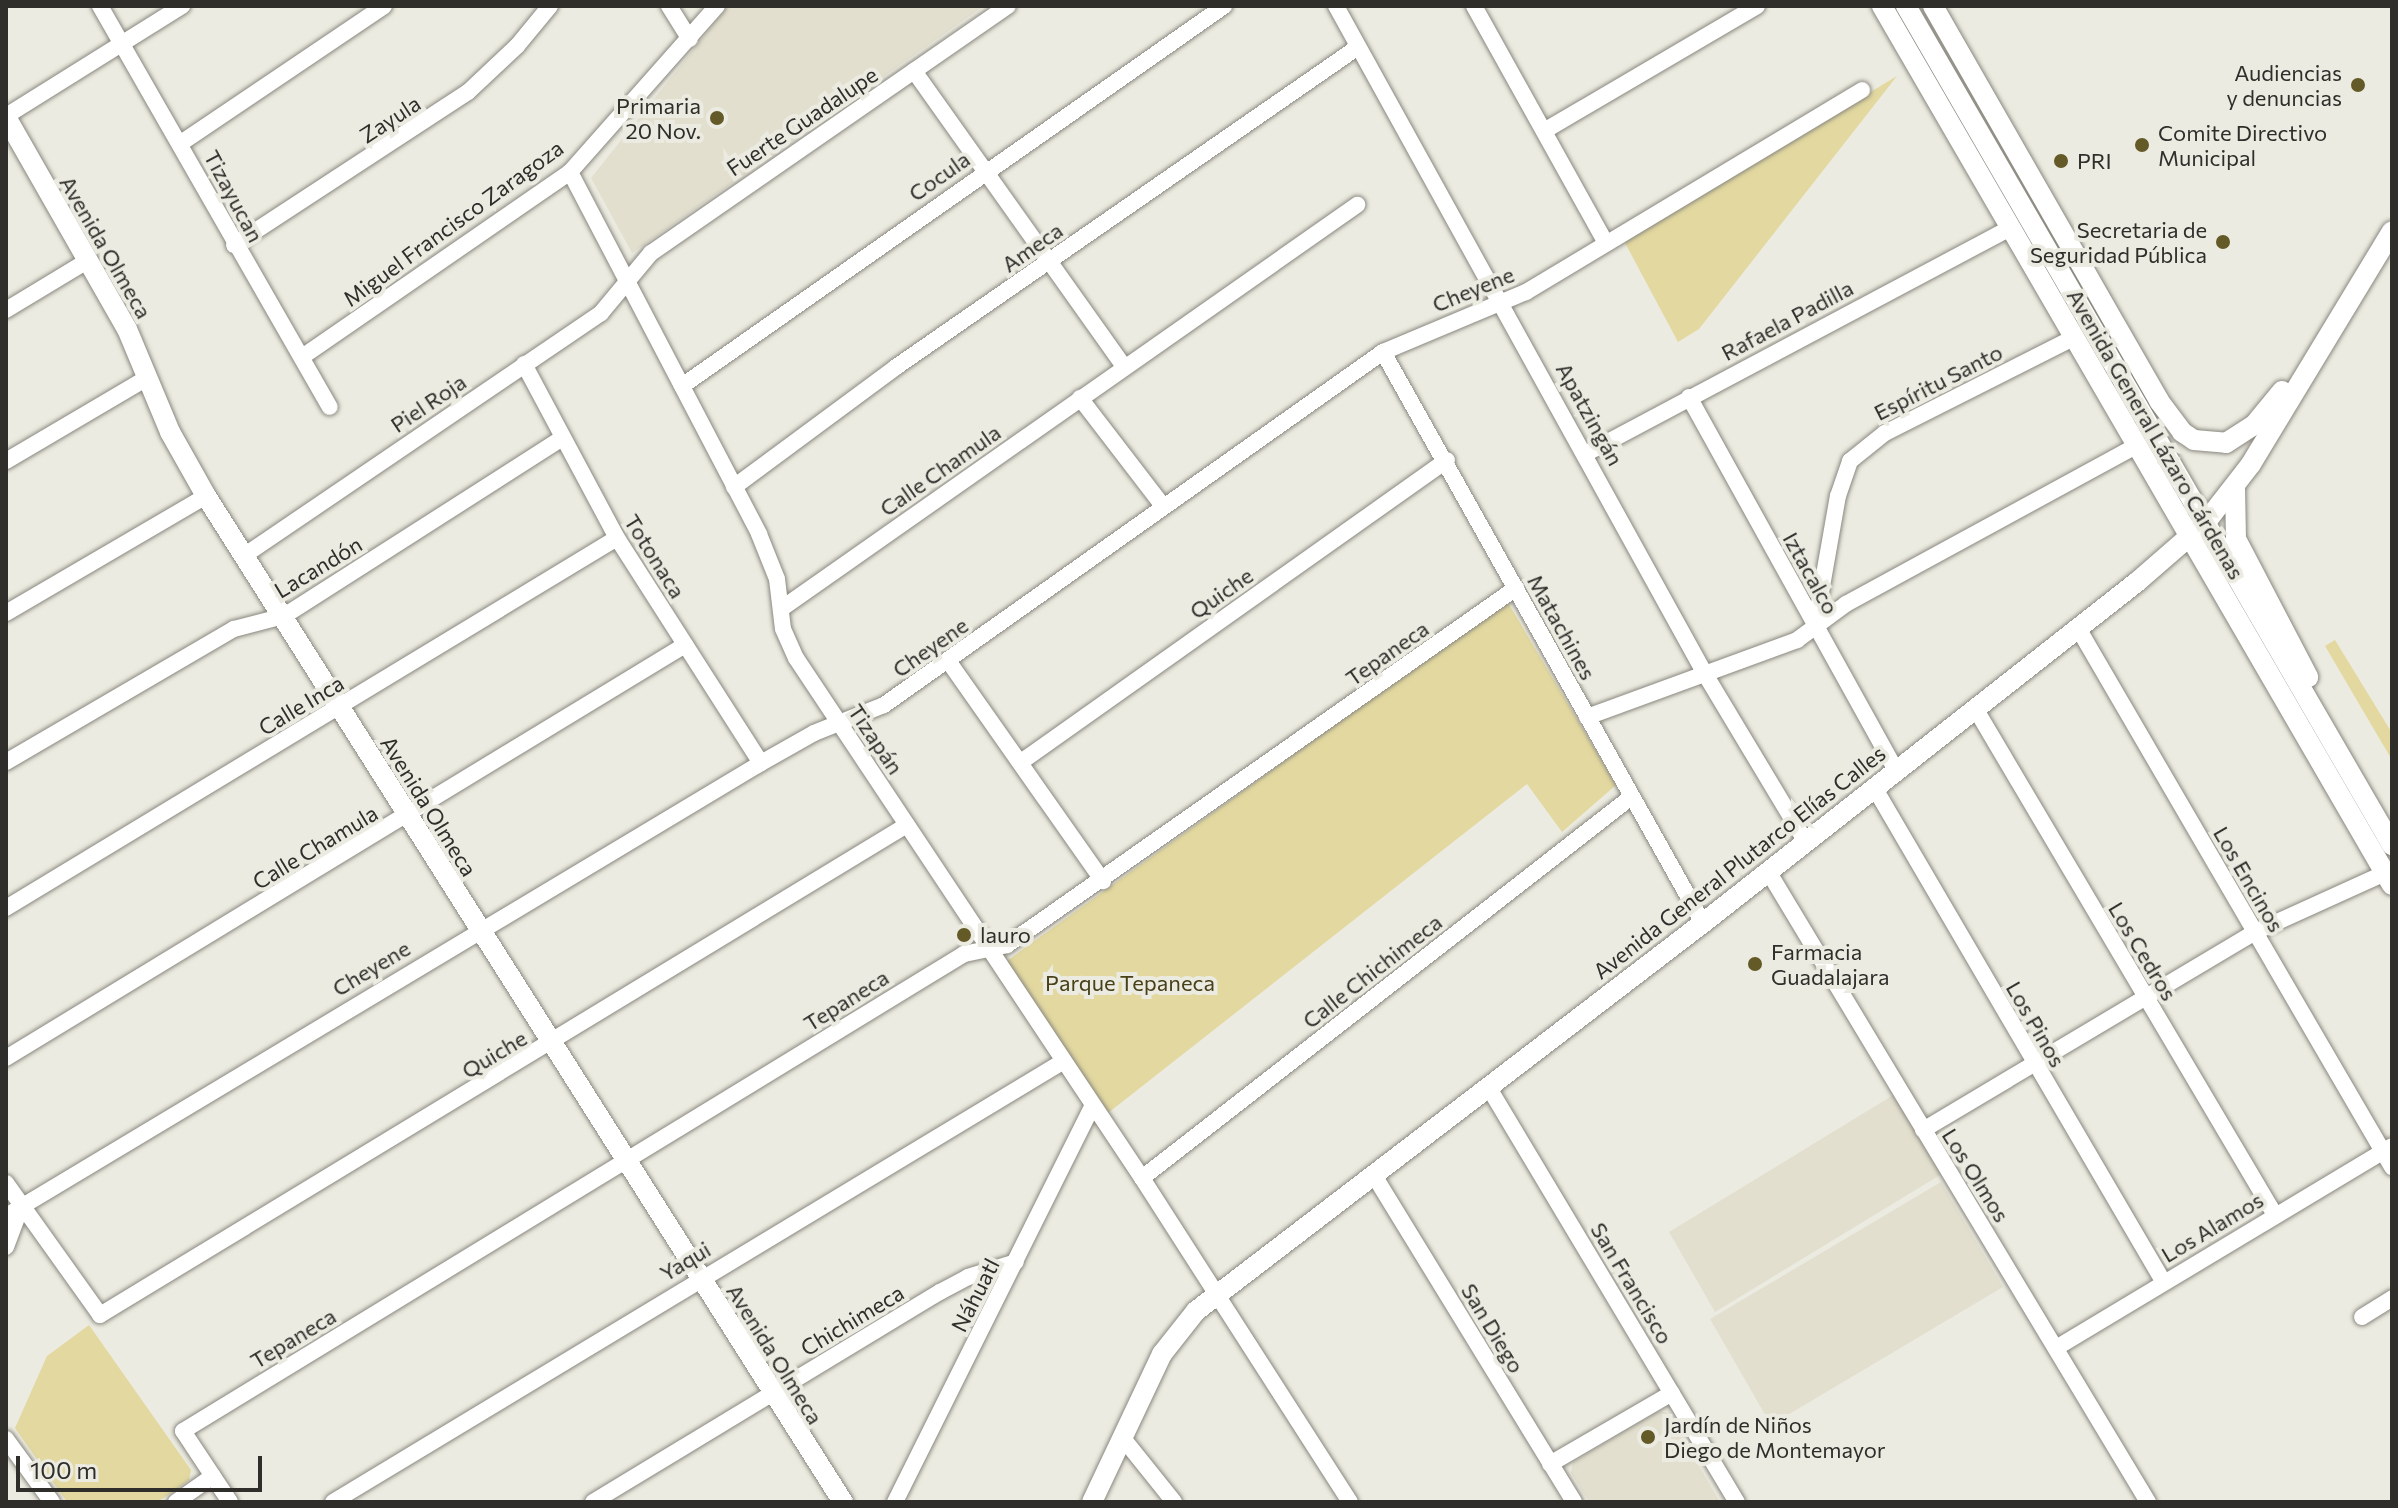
<!DOCTYPE html>
<html>
<head>
<meta charset="utf-8">
<style>
	body { margin:0 }
	#map { position:relative; width:2398px; height:1508px; overflow:hidden; background:#ecebe1; font-family:Commissioner,sans-serif }
	div>[style] { position:absolute }
	.built>* { inset:0; background:#e2dfcf }
	.green>* { inset:0; background:#e2d8a0 }
	.roads { filter:drop-shadow(0 0 2px #89877e) drop-shadow(0 0 2px #89877e) }
	.minor>* { height:16px; margin:-8px; padding:0 8px; transform-origin:8px; border-radius:8px; background:#fff }
	.tertiary>* { height:20px; margin:-10px; padding:0 10px; transform-origin:10px; border-radius:10px; background:#fff }
	.dots>* { width:22px; height:22px; translate:-50% -50%; box-sizing:border-box; border:4px solid #ecebe1; border-radius:50% }
	span { translate:-50% -50%; white-space:nowrap; text-align:center; line-height:1.15; -webkit-text-stroke:8px #ecebe1; paint-order:stroke }
	.poi-label { font-size:22px; color:#2f2e2b }
	.right { translate:-100% -50%; text-align:right }
	.left { translate:0 -50%; text-align:left }
	.street-label { font-size:22px; color:#2f2e2b }
	.park-label { font-size:22px; color:#474018 }
	.frame { position:absolute; inset:0; border:8px solid #2f2e2b; pointer-events:none }
	.scale { position:absolute; left:16px; top:1456px; width:246px; height:36px; box-sizing:border-box; border:4px solid #2f2e2b; border-top:0; padding-left:10px; font-size:24px; line-height:28px; white-space:nowrap; color:#2f2e2b; -webkit-text-stroke:6px #ecebe1; paint-order:stroke }
</style>
</head>
<body>
<div id="map">
	<div class="built">
		<div style="clip-path:polygon(728px 6px,984px 6px,632px 253px,591px 178px)"></div>
		<div style="clip-path:polygon(1895px 1094px,1945px 1172px,1715px 1312px,1669px 1232px)"></div>
		<div style="clip-path:polygon(1941px 1182px,2003px 1287px,1771px 1425px,1710px 1319px)"></div>
		<div style="clip-path:polygon(1659px 1411px,1668px 1413px,1720px 1502px,1589px 1502px,1571px 1473px,1573px 1462px)"></div>
	</div>
	<div class="green">
		<div style="clip-path:polygon(1897px 76px,1699px 329px,1678px 342px,1624px 241px)"></div>
		<div style="clip-path:polygon(1507px 601px,1616px 785px,1562px 832px,1527px 784px,1108px 1113px,1004px 963px)"></div>
		<div style="clip-path:polygon(2335px 640px,2392px 733px,2392px 760px,2325px 646px)"></div>
		<div style="clip-path:polygon(89px 1325px,191px 1470px,189px 1480px,158px 1502px,67px 1502px,15px 1428px,47px 1356px)"></div>
	</div>
	<div class="roads">
		<div class="minor">
			<div style="left:100px;top:6px;width:462px;rotate:60.2deg"></div>
			<div style="left:669px;top:6px;width:39px;rotate:58deg"></div>
			<div style="left:1336px;top:6px;width:763px;rotate:61.08deg"></div>
			<div style="left:1705px;top:674px;width:196px;rotate:59deg"></div>
			<div style="left:1474px;top:6px;width:269px;rotate:60.9deg"></div>
			<div style="left:914px;top:71px;width:362px;rotate:54.6deg"></div>
			<div style="left:6px;top:116px;width:208px;rotate:-32deg"></div>
			<div style="left:1544px;top:131px;width:247px;rotate:-30.4deg"></div>
			<div style="left:181px;top:143px;width:245px;rotate:-34deg"></div>
			<div style="left:570px;top:172px;width:408px;rotate:62.4deg"></div>
			<div style="left:759px;top:534px;width:48px;rotate:68.2deg"></div>
			<div style="left:777px;top:579px;width:50px;rotate:83.2deg"></div>
			<div style="left:783px;top:629px;width:32px;rotate:66deg"></div>
			<div style="left:796px;top:658px;width:625px;rotate:56.36deg"></div>
			<div style="left:1142px;top:1178px;width:385px;rotate:57.3deg"></div>
			<div style="left:234px;top:245px;width:280px;rotate:-33.2deg"></div>
			<div style="left:468px;top:92px;width:67px;rotate:-43.2deg"></div>
			<div style="left:517px;top:46px;width:52px;rotate:-50.5deg"></div>
			<div style="left:6px;top:310px;width:95px;rotate:-31.2deg"></div>
			<div style="left:1383px;top:352px;width:655px;rotate:60.73deg"></div>
			<div style="left:302px;top:357px;width:326px;rotate:-34.6deg"></div>
			<div style="left:570px;top:172px;width:222px;rotate:-48.5deg"></div>
			<div style="left:524px;top:364px;width:197px;rotate:61.9deg"></div>
			<div style="left:617px;top:538px;width:267px;rotate:57.4deg"></div>
			<div style="left:682px;top:386px;width:662px;rotate:-35.03deg"></div>
			<div style="left:1689px;top:397px;width:425px;rotate:61deg"></div>
			<div style="left:1080px;top:398px;width:136px;rotate:52.5deg"></div>
			<div style="left:1587px;top:453px;width:478px;rotate:-28deg"></div>
			<div style="left:6px;top:461px;width:164px;rotate:-30.5deg"></div>
			<div style="left:734px;top:487px;width:202px;rotate:-36.5deg"></div>
			<div style="left:896px;top:367px;width:562px;rotate:-34.71deg"></div>
			<div style="left:245px;top:555px;width:430px;rotate:-34.2deg"></div>
			<div style="left:601px;top:313px;width:78px;rotate:-50.2deg"></div>
			<div style="left:651px;top:253px;width:434px;rotate:-34.7deg"></div>
			<div style="left:781px;top:609px;width:704px;rotate:-35.05deg"></div>
			<div style="left:6px;top:613px;width:232px;rotate:-30.3deg"></div>
			<div style="left:1815px;top:626px;width:132px;rotate:-80deg"></div>
			<div style="left:1838px;top:496px;width:37px;rotate:-71deg"></div>
			<div style="left:1850px;top:461px;width:45px;rotate:-38.7deg"></div>
			<div style="left:1885px;top:433px;width:211px;rotate:-26.8deg"></div>
			<div style="left:2078px;top:628px;width:624px;rotate:59.78deg"></div>
			<div style="left:949px;top:662px;width:268px;rotate:54.9deg"></div>
			<div style="left:1975px;top:708px;width:589px;rotate:59.39deg"></div>
			<div style="left:1587px;top:717px;width:224px;rotate:-20.1deg"></div>
			<div style="left:1797px;top:640px;width:61px;rotate:-36.3deg"></div>
			<div style="left:1846px;top:604px;width:330px;rotate:-28.6deg"></div>
			<div style="left:6px;top:762px;width:264px;rotate:-30.3deg"></div>
			<div style="left:234px;top:629px;width:52px;rotate:-14.6deg"></div>
			<div style="left:284px;top:616px;width:329px;rotate:-32.6deg"></div>
			<div style="left:1021px;top:762px;width:522px;rotate:-35.33deg"></div>
			<div style="left:1874px;top:787px;width:572px;rotate:59.67deg"></div>
			<div style="left:1768px;top:871px;width:737px;rotate:58.94deg"></div>
			<div style="left:6px;top:908px;width:714px;rotate:-31.2deg"></div>
			<div style="left:6px;top:1058px;width:795px;rotate:-31.31deg"></div>
			<div style="left:1489px;top:1088px;width:483px;rotate:59.1deg"></div>
			<div style="left:1923px;top:1130px;width:387px;rotate:-30.8deg"></div>
			<div style="left:2255px;top:932px;width:143px;rotate:-24.4deg"></div>
			<div style="left:1375px;top:1177px;width:381px;rotate:58.5deg"></div>
			<div style="left:1142px;top:1178px;width:619px;rotate:-37.91deg"></div>
			<div style="left:6px;top:1183px;width:162px;rotate:54.5deg"></div>
			<div style="left:100px;top:1315px;width:944px;rotate:-31.27deg"></div>
			<div style="left:6px;top:1216px;width:880px;rotate:-30.96deg"></div>
			<div style="left:761px;top:763px;width:61px;rotate:-29.5deg"></div>
			<div style="left:814px;top:733px;width:75px;rotate:-21.8deg"></div>
			<div style="left:884px;top:705px;width:611px;rotate:-35.28deg"></div>
			<div style="left:1383px;top:352px;width:155px;rotate:-22.8deg"></div>
			<div style="left:1526px;top:292px;width:392px;rotate:-31deg"></div>
			<div style="left:6px;top:1247px;width:43px;rotate:-69.4deg"></div>
			<div style="left:2362px;top:1317px;width:36px;rotate:-32deg"></div>
			<div style="left:2056px;top:1348px;width:391px;rotate:-31deg"></div>
			<div style="left:1122px;top:1437px;width:83px;rotate:51.3deg"></div>
			<div style="left:6px;top:1439px;width:78px;rotate:53.9deg"></div>
			<div style="left:1550px;top:1464px;width:141px;rotate:-30.2deg"></div>
			<div style="left:176px;top:1502px;width:45px;rotate:-35.1deg"></div>
			<div style="left:230px;top:1502px;width:85px;rotate:-123.5deg"></div>
			<div style="left:183px;top:1431px;width:915px;rotate:-31.41deg"></div>
			<div style="left:964px;top:954px;width:44px;rotate:-11.8deg"></div>
			<div style="left:1007px;top:945px;width:622px;rotate:-35.04deg"></div>
			<div style="left:333px;top:1502px;width:851px;rotate:-31.11deg"></div>
			<div style="left:593px;top:1502px;width:406px;rotate:-31.2deg"></div>
			<div style="left:940px;top:1292px;width:32px;rotate:-28deg"></div>
			<div style="left:968px;top:1277px;width:50px;rotate:-17.4deg"></div>
			<div style="left:895px;top:1502px;width:441px;rotate:-63.5deg"></div>
		</div>
		<div class="tertiary">
			<div style="left:1882px;top:6px;width:1016px;rotate:59.88deg"></div>
			<div style="left:1906px;top:6px;width:970px;rotate:59.92deg"></div>
			<div style="left:1933px;top:6px;width:455px;rotate:60.2deg"></div>
			<div style="left:2159px;top:401px;width:39px;rotate:53deg"></div>
			<div style="left:2182px;top:432px;width:14px;rotate:34deg"></div>
			<div style="left:2194px;top:440px;width:32px;rotate:5deg"></div>
			<div style="left:2226px;top:443px;width:33px;rotate:-33deg"></div>
			<div style="left:2254px;top:425px;width:44px;rotate:-50.5deg"></div>
			<div style="left:6px;top:117px;width:244px;rotate:60.3deg"></div>
			<div style="left:127px;top:329px;width:112px;rotate:67.3deg"></div>
			<div style="left:170px;top:432px;width:73px;rotate:60.6deg"></div>
			<div style="left:206px;top:496px;width:1191px;rotate:57.66deg"></div>
			<div style="left:2235px;top:487px;width:52px;rotate:88.9deg"></div>
			<div style="left:2236px;top:539px;width:156px;rotate:62.4deg"></div>
			<div style="left:1092px;top:1502px;width:164px;rotate:-64.7deg"></div>
			<div style="left:1162px;top:1354px;width:55px;rotate:-51.7deg"></div>
			<div style="left:1196px;top:1311px;width:638px;rotate:-37.43deg"></div>
			<div style="left:1703px;top:923px;width:552px;rotate:-38.16deg"></div>
			<div style="left:2137px;top:582px;width:91px;rotate:-41deg"></div>
			<div style="left:2206px;top:522px;width:73px;rotate:-52.2deg"></div>
			<div style="left:2251px;top:464px;width:272px;rotate:-58.8deg"></div>
		</div>
	</div>
	<div class="dots">
		<div style="left:2358px;top:85px;background:#635a27"></div>
		<div style="left:717px;top:118px;background:#635a27"></div>
		<div style="left:2142px;top:145px;background:#635a27"></div>
		<div style="left:2061px;top:161px;background:#635a27"></div>
		<div style="left:2223px;top:242px;background:#635a27"></div>
		<div style="left:964px;top:935px;background:#635a27"></div>
		<div style="left:1755px;top:964px;background:#635a27"></div>
		<div style="left:1648px;top:1437px;background:#635a27"></div>
	</div>
	<div class="poi-label">
		<span class="right" style="left:2342px;top:85px">Audiencias<br>y denuncias</span>
		<span class="right" style="left:701px;top:118px">Primaria<br>20 Nov.</span>
		<span class="left" style="left:2158px;top:145px">Comite Directivo<br>Municipal</span>
		<span class="left" style="left:2077px;top:161px">PRI</span>
		<span class="right" style="left:2207px;top:242px">Secretaria de<br>Seguridad Pública</span>
		<span class="left" style="left:980px;top:935px">lauro</span>
		<span class="left" style="left:1771px;top:964px">Farmacia<br>Guadalajara</span>
		<span class="left" style="left:1664px;top:1437px">Jardín de Niños<br>Diego de Montemayor</span>
	</div>
	<div class="street-label">
		<span style="left:390px;top:119px;rotate:-33deg">Zayula</span>
		<span style="left:802px;top:121px;rotate:-34deg">Fuerte Guadalupe</span>
		<span style="left:939px;top:176px;rotate:-35deg">Cocula</span>
		<span style="left:234px;top:196px;rotate:62deg">Tizayucan</span>
		<span style="left:453px;top:223px;rotate:-36deg">Miguel Francisco Zaragoza</span>
		<span style="left:106px;top:247px;rotate:60deg">Avenida Olmeca</span>
		<span style="left:1032px;top:247px;rotate:-35deg">Ameca</span>
		<span style="left:1473px;top:289px;rotate:-22deg">Cheyene</span>
		<span style="left:1787px;top:320px;rotate:-28deg">Rafaela Padilla</span>
		<span style="left:1938px;top:382px;rotate:-27deg">Espíritu Santo</span>
		<span style="left:428px;top:403px;rotate:-34deg">Piel Roja</span>
		<span style="left:1590px;top:414px;rotate:61deg">Apatzingán</span>
		<span style="left:2156px;top:434px;rotate:60deg">Avenida General Lázaro Cárdenas</span>
		<span style="left:940px;top:470px;rotate:-35deg">Calle Chamula</span>
		<span style="left:655px;top:556px;rotate:58deg">Totonaca</span>
		<span style="left:318px;top:567px;rotate:-31deg">Lacandón</span>
		<span style="left:1811px;top:573px;rotate:61deg">Iztacalco</span>
		<span style="left:1221px;top:593px;rotate:-35deg">Quiche</span>
		<span style="left:1562px;top:627px;rotate:61deg">Matachines</span>
		<span style="left:930px;top:647px;rotate:-35deg">Cheyene</span>
		<span style="left:1387px;top:653px;rotate:-35deg">Tepaneca</span>
		<span style="left:301px;top:705px;rotate:-31deg">Calle Inca</span>
		<span style="left:876px;top:739px;rotate:56deg">Tizapán</span>
		<span style="left:429px;top:806px;rotate:58deg">Avenida Olmeca</span>
		<span style="left:315px;top:847px;rotate:-31deg">Calle Chamula</span>
		<span style="left:1739px;top:862px;rotate:-38deg">Avenida General Plutarco Elías Calles</span>
		<span style="left:2249px;top:879px;rotate:60deg">Los Encinos</span>
		<span style="left:2143px;top:951px;rotate:59deg">Los Cedros</span>
		<span style="left:371px;top:968px;rotate:-31deg">Cheyene</span>
		<span style="left:1372px;top:971px;rotate:-38deg">Calle Chichimeca</span>
		<span style="left:846px;top:1000px;rotate:-32deg">Tepaneca</span>
		<span style="left:2036px;top:1024px;rotate:60deg">Los Pinos</span>
		<span style="left:494px;top:1054px;rotate:-31deg">Quiche</span>
		<span style="left:1976px;top:1175px;rotate:58deg">Los Olmos</span>
		<span style="left:2212px;top:1227px;rotate:-31deg">Los Alamos</span>
		<span style="left:685px;top:1261px;rotate:-31deg">Yaqui</span>
		<span style="left:1632px;top:1283px;rotate:59deg">San Francisco</span>
		<span style="left:975px;top:1295px;rotate:-63deg">Náhuatl</span>
		<span style="left:852px;top:1320px;rotate:-31deg">Chichimeca</span>
		<span style="left:1493px;top:1328px;rotate:59deg">San Diego</span>
		<span style="left:293px;top:1338px;rotate:-31deg">Tepaneca</span>
		<span style="left:775px;top:1354px;rotate:58deg">Avenida Olmeca</span>
	</div>
	<div class="park-label">
		<span style="left:1130px;top:983px">Parque Tepaneca</span>
	</div>
	<div class="frame"></div>
	<div class="scale">100 m</div>
</div>
</body>
</html>
